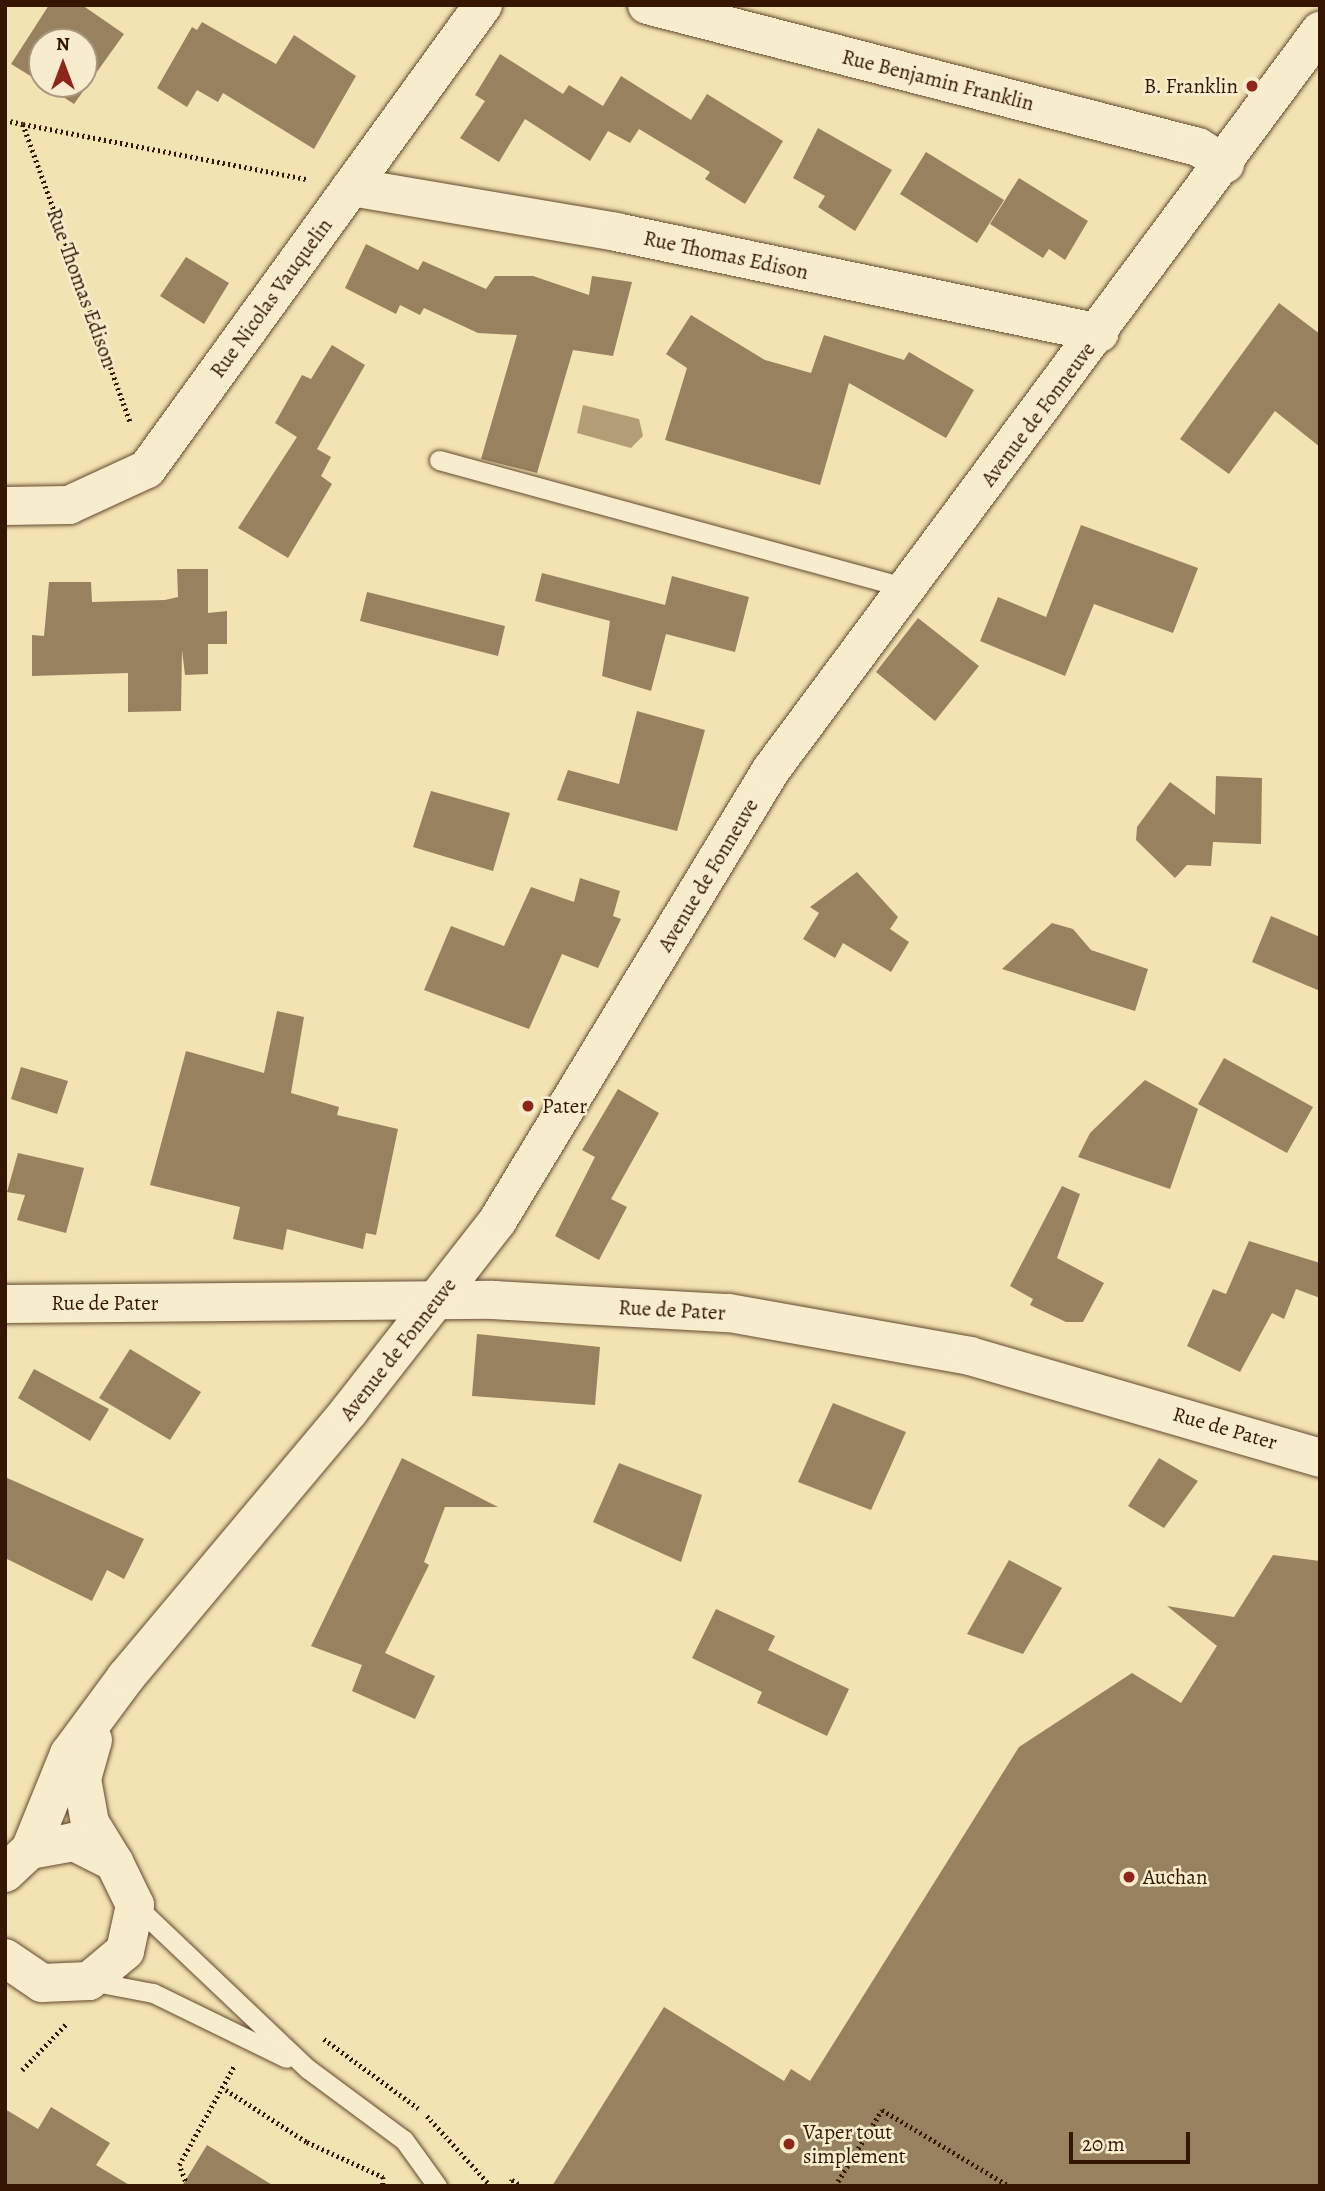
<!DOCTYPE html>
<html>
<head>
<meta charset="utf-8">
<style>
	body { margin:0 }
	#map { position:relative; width:1325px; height:2191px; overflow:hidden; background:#f2e3b2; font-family:Alegreya,serif }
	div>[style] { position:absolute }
	.water>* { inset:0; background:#b29d76 }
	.building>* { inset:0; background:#97815e }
	.path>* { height:4.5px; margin-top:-2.25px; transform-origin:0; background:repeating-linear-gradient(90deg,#351602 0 2px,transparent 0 5.5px) }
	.roads { filter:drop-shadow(0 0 2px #64492e) drop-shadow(0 0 2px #64492e) }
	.lane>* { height:19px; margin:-9.5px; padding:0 9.5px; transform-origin:9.5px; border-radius:9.5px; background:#f7edcd }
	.street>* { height:38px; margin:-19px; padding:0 19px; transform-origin:19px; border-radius:19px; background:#f7edcd }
	.secondary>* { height:38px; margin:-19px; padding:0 19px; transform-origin:19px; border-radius:19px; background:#f7edcd }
	.dots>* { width:19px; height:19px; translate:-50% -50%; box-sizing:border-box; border:4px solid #f7edcd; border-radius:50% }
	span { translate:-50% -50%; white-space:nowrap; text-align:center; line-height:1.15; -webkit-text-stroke:5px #f7edcd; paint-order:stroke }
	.street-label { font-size:21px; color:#351602 }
	.poi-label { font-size:21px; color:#351602 }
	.right { translate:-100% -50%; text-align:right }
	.left { translate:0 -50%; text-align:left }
	.frame { position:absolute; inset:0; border:7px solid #351602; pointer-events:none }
	.north { position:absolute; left:28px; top:28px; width:70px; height:70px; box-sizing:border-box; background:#f7edcd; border:2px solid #a9977c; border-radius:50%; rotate:0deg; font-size:19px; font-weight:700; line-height:28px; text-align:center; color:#351602 }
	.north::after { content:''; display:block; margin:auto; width:24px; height:32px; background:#8f2418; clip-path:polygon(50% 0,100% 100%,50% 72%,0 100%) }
	.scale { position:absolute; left:1069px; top:2132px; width:121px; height:32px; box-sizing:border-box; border:4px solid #351602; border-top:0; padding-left:9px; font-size:21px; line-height:24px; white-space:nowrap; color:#351602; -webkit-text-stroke:5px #f7edcd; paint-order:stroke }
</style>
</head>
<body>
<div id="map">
	<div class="water">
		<div style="clip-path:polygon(583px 405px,639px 419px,643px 436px,631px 448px,577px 433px)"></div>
	</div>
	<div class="building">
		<div style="clip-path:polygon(49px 5px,82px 5px,124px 34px,74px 104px,43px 84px,84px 84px,84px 42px,42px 42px,42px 83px,11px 64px)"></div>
		<div style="clip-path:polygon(202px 22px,276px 64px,294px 35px,356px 76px,314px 149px,223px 93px,218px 102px,197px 90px,187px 107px,157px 88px,192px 27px,197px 30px)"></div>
		<div style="clip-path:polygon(500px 54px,563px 94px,569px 85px,603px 106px,621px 76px,691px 120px,707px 94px,783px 141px,745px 204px,705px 179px,710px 172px,639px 129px,630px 143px,608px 131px,590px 161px,525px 119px,499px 162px,460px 138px,485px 101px,475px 95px)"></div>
		<div style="clip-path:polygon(818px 128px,892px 170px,855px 231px,818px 207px,825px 196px,793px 178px)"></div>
		<div style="clip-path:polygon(926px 152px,1004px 200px,977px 243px,900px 194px)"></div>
		<div style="clip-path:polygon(1019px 178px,1088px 221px,1065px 260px,1049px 249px,1043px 258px,990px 224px)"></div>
		<div style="clip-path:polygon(366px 244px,418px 270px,423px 261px,486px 289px,495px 276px,533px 276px,589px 295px,592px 276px,632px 282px,613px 356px,573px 350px,537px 473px,481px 459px,517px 335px,478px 333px,424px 308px,420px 315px,400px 305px,396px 314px,345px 288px)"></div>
		<div style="clip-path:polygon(186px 257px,229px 283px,204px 324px,160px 296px)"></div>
		<div style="clip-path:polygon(1279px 303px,1320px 334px,1320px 447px,1275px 411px,1229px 474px,1180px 439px)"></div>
		<div style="clip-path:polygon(691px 315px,765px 360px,811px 373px,824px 335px,904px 360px,909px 352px,974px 390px,946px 438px,849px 383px,820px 485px,665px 440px,687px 368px,666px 354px)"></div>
		<div style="clip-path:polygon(332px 345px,365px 365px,317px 449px,331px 457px,321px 476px,332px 484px,288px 558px,238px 528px,297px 437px,275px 423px,302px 375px,311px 379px)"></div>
		<div style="clip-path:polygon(1081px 525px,1198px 568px,1173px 633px,1094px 604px,1065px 676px,980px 641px,998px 597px,1046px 617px)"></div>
		<div style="clip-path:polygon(177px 569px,208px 569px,208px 613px,227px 611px,227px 644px,208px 644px,208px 674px,185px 675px,182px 650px,181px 711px,128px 712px,128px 673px,32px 676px,32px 635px,44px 636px,49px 582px,91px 582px,92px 602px,165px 600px,178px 597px)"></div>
		<div style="clip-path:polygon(542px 573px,665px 605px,672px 576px,749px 597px,735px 652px,666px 634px,651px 691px,602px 676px,610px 621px,535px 601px)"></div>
		<div style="clip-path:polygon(367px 592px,505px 626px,498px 656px,360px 621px)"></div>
		<div style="clip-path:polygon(918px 618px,979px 666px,935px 721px,876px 672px)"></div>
		<div style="clip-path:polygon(637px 711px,705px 730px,677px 831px,557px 800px,568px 770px,619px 784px)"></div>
		<div style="clip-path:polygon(1216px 776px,1262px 778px,1261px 844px,1213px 842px,1211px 866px,1187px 865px,1175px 878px,1136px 840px,1137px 827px,1170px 782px,1215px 815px)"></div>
		<div style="clip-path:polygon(431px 791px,510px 813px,493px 871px,413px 847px)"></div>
		<div style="clip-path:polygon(857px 872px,898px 917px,890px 929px,909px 942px,891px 972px,843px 943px,835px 958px,803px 939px,819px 913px,810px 907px)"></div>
		<div style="clip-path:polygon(580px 878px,620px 891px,613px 916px,621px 919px,598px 968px,562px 954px,529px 1029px,424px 990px,451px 926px,504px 946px,531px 887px,574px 902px)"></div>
		<div style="clip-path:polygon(1271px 916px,1320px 937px,1320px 991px,1252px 962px)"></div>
		<div style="clip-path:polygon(1052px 923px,1073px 929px,1091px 950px,1148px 969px,1135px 1011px,1002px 969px)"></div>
		<div style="clip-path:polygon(277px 1011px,304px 1017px,291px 1093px,339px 1107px,337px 1115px,398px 1129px,376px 1235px,366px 1233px,363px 1249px,287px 1229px,283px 1250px,233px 1239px,240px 1207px,150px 1185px,186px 1051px,264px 1073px)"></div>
		<div style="clip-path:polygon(1224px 1058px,1313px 1107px,1287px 1153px,1198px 1104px)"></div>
		<div style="clip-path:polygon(21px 1067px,68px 1081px,57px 1114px,11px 1099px)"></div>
		<div style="clip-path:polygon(1145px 1080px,1198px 1109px,1170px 1189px,1078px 1157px,1090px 1133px)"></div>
		<div style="clip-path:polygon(618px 1089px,659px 1113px,611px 1199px,627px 1207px,599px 1260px,555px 1236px,595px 1157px,582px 1150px)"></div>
		<div style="clip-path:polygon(18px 1153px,84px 1168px,66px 1233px,17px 1220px,25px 1195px,7px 1192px)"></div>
		<div style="clip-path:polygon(1062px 1186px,1080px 1194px,1057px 1258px,1104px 1283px,1083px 1322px,1066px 1322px,1030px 1305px,1033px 1299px,1010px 1286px)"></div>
		<div style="clip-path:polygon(1249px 1241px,1320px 1263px,1320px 1298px,1296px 1289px,1284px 1319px,1272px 1313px,1240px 1372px,1187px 1346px,1213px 1289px,1226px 1294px)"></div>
		<div style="clip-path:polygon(477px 1334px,600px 1347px,595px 1405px,472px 1396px)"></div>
		<div style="clip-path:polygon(130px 1349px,201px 1392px,170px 1440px,99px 1398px)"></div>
		<div style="clip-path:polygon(34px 1369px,109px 1409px,90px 1441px,18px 1398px)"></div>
		<div style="clip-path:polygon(833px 1403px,906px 1432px,871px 1510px,798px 1482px)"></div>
		<div style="clip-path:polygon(402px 1458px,498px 1507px,445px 1507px,424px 1562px,429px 1565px,385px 1653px,435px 1676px,415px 1719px,352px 1691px,362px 1665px,311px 1646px)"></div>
		<div style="clip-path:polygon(1159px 1458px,1198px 1481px,1164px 1528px,1128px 1506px)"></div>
		<div style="clip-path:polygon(619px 1463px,702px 1495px,681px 1562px,593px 1522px)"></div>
		<div style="clip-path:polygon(5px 1477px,144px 1539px,124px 1579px,107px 1570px,92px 1601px,5px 1558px)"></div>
		<div style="clip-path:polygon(1273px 1555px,1320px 1561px,1320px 2186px,552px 2186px,664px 2007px,784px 2081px,791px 2069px,810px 2081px,1019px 1747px,1132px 1673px,1181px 1703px,1217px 1646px,1167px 1606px,1234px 1617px)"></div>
		<div style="clip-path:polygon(1009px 1560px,1062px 1588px,1023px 1654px,967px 1634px)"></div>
		<div style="clip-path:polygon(716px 1609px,775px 1636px,768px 1650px,849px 1689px,827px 1736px,757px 1703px,762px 1692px,692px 1658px)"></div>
		<div style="clip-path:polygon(51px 2107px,110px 2143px,96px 2165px,131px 2186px,5px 2186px,5px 2109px,38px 2129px)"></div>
		<div style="clip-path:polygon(207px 2145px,274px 2186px,182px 2186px)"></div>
	</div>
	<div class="path">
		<div style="left:5px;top:120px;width:18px;rotate:13deg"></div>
		<div style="left:23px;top:124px;width:317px;rotate:70.2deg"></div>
		<div style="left:23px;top:124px;width:289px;rotate:11deg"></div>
		<div style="left:324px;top:2039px;width:117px;rotate:36.3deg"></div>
		<div style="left:22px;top:2070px;width:65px;rotate:-46.2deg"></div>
		<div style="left:226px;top:2090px;width:96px;rotate:32.7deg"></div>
		<div style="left:307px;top:2142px;width:84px;rotate:24.7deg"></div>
		<div style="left:383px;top:2177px;width:9px;rotate:90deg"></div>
		<div style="left:427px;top:2116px;width:95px;rotate:47.6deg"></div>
		<div style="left:187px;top:2186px;width:22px;rotate:-111deg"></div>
		<div style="left:179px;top:2165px;width:113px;rotate:-60.9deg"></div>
		<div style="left:508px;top:2186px;width:7px;rotate:-56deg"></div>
		<div style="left:512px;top:2180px;width:12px;rotate:31deg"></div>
		<div style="left:835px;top:2186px;width:89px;rotate:-58.3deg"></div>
		<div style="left:882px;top:2110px;width:148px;rotate:30.9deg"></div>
	</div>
	<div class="roads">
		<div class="lane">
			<div style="left:439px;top:460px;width:486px;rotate:15.3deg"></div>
			<div style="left:135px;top:1905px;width:238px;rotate:43.5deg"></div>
			<div style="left:308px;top:2069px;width:119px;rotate:36.5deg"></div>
			<div style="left:404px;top:2140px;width:57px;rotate:54.3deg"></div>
			<div style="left:90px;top:1981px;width:64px;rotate:10.8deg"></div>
			<div style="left:153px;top:1993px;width:148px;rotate:26deg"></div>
		</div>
		<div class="street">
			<div style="left:647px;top:5px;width:569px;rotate:14.45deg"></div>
			<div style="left:1198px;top:147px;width:32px;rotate:32deg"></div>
			<div style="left:351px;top:187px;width:269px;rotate:9.6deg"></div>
			<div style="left:616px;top:232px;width:494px;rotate:11.8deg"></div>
			<div style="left:5px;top:506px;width:64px;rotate:-0.9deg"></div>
			<div style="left:69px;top:505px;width:86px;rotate:-24.8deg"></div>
			<div style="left:147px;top:469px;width:573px;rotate:-54.09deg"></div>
		</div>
		<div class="secondary">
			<div style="left:5px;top:1304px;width:488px;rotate:-0.5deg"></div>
			<div style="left:493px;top:1300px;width:236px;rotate:3.2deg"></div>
			<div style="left:729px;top:1313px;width:245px;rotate:10.1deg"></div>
			<div style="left:970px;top:1356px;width:365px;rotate:16.2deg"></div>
			<div style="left:93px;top:1740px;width:41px;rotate:105.8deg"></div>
			<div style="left:82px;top:1779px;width:45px;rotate:79.7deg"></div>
			<div style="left:90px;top:1823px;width:46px;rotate:58.4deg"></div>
			<div style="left:5px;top:1873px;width:34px;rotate:-43deg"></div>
			<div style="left:30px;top:1850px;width:104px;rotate:-67.9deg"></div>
			<div style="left:69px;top:1754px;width:96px;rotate:-53.5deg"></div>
			<div style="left:126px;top:1677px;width:347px;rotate:-50deg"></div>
			<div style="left:349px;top:1411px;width:242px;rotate:-52deg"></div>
			<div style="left:498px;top:1220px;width:526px;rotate:-58.76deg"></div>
			<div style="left:771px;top:770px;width:921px;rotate:-53.39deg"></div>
			<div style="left:5px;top:1958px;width:45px;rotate:34deg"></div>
			<div style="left:42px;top:1983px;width:47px;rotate:-2.4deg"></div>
			<div style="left:89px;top:1981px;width:47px;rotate:-39.8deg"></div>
			<div style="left:125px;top:1951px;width:47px;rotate:-77.7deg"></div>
			<div style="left:135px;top:1905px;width:48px;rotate:-116deg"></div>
			<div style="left:114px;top:1862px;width:45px;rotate:-153.4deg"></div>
			<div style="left:74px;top:1842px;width:45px;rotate:169.7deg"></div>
		</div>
	</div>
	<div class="dots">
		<div style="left:1252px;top:86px;background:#8f2418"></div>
		<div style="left:528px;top:1106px;background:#8f2418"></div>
		<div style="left:1129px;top:1877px;background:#8f2418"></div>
		<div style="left:789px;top:2144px;background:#8f2418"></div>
	</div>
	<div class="street-label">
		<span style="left:938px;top:80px;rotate:14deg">Rue Benjamin Franklin</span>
		<span style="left:726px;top:255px;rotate:12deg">Rue Thomas Edison</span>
		<span style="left:82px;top:288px;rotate:70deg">Rue Thomas Edison</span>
		<span style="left:271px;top:298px;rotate:-54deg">Rue Nicolas Vauquelin</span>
		<span style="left:1038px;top:414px;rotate:-53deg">Avenue de Fonneuve</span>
		<span style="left:708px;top:875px;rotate:-59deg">Avenue de Fonneuve</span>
		<span style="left:105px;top:1303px">Rue de Pater</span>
		<span style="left:672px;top:1310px;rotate:3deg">Rue de Pater</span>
		<span style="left:398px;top:1349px;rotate:-52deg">Avenue de Fonneuve</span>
		<span style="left:1225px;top:1428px;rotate:16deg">Rue de Pater</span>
	</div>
	<div class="poi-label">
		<span class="right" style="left:1238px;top:86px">B. Franklin</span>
		<span class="left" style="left:542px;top:1106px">Pater</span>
		<span class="left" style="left:1143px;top:1877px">Auchan</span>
		<span class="left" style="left:803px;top:2144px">Vaper tout<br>simplement</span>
	</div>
	<div class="frame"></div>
	<div class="north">N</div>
	<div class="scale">20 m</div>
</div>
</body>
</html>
